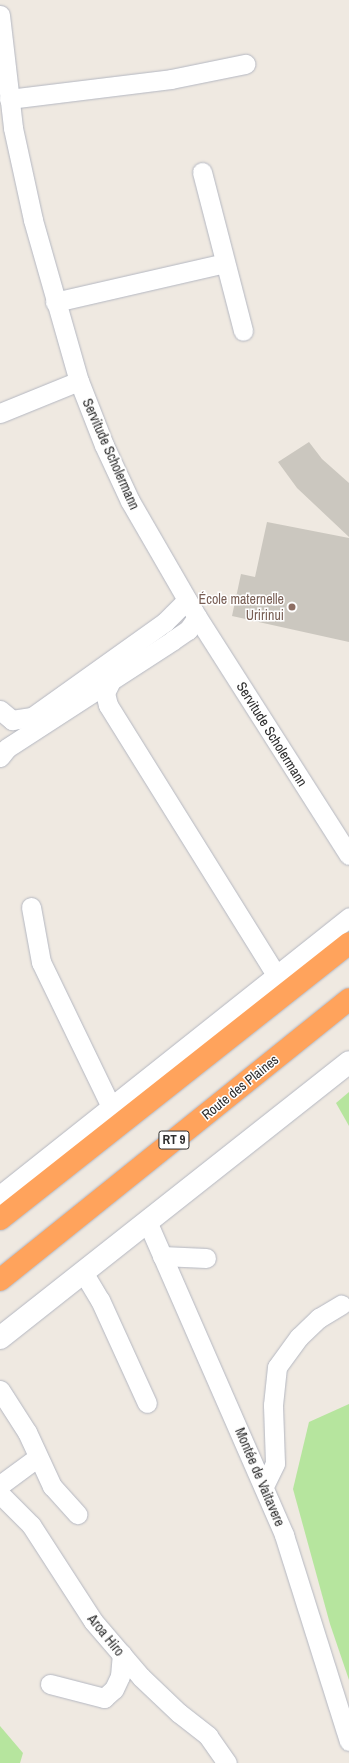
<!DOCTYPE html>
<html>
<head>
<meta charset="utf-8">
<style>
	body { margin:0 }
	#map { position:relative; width:349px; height:1763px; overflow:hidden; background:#efe9e1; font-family:"Archivo Narrow",sans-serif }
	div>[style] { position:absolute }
	.green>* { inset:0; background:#b6e59e }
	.building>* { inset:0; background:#cbc7bf }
	.roads { filter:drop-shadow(0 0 1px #b4b7c1) drop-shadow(0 0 1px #b4b7c1) }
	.street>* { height:19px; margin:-9.5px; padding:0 9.5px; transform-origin:9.5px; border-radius:9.5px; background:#fff }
	.secondary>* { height:22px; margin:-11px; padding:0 11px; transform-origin:11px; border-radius:11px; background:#fff }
	.highway>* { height:22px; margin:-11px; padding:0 11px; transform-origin:11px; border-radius:11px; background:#ffa35c }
	.dots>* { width:11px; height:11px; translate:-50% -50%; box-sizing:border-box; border:2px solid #fff; border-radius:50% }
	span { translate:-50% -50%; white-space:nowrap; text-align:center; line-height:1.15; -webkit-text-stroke:3px #fff; paint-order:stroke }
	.shield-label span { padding:1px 3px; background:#fff; border:1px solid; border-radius:3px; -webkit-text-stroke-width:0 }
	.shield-label { font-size:13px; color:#2e2e2e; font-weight:700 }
	.street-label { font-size:14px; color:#2e2e2e }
	.education-label { font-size:14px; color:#785e54 }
	.right { translate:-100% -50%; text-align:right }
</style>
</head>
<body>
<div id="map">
	<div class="green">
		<div style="clip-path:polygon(349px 1092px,349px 1126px,336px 1103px)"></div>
		<div style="clip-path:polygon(349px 1404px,349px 1680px,330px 1624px,293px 1489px,309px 1422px)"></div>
		<div style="clip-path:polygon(0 1726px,23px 1753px,20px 1763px,0 1763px)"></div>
	</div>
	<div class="building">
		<div style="clip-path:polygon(309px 442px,322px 459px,349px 483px,349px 537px,297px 488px,278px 462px)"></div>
		<div style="clip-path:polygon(267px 522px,349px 538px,349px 642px,232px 616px,241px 574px,255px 577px)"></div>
	</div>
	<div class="roads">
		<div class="street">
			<div style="left:0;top:15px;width:114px;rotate:83.4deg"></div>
			<div style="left:13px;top:128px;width:94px;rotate:77.7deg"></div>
			<div style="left:33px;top:220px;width:167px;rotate:74.1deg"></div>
			<div style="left:79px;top:381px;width:69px;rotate:68.7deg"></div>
			<div style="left:104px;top:445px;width:62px;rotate:65.1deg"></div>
			<div style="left:130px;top:501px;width:128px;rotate:60deg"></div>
			<div style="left:194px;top:612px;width:288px;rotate:57.5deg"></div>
			<div style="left:9px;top:99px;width:163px;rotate:-7deg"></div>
			<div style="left:171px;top:79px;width:76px;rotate:-11.5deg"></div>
			<div style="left:202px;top:172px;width:164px;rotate:75.5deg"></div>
			<div style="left:55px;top:302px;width:174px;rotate:-12.9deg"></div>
			<div style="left:0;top:413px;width:85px;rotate:-22.1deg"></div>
			<div style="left:110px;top:683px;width:11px;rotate:117deg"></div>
			<div style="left:105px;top:693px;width:12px;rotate:76deg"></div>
			<div style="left:108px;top:705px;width:319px;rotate:58.1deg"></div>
			<div style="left:0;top:710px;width:16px;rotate:40deg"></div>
			<div style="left:12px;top:720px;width:20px;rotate:-9deg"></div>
			<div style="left:32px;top:717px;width:163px;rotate:-35.5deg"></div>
			<div style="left:165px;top:622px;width:31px;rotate:-45deg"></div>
			<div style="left:0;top:757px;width:11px;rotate:-52deg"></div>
			<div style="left:7px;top:748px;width:198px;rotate:-33deg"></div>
			<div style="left:173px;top:640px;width:18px;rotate:-34deg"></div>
			<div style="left:188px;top:630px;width:16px;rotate:-55deg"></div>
			<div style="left:31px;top:907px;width:56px;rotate:79.7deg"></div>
			<div style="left:41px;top:962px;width:159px;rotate:64.2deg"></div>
			<div style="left:0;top:1195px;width:446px;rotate:-38.5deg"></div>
			<div style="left:147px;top:1221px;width:343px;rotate:66.4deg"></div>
			<div style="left:284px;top:1535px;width:216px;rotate:72.5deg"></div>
			<div style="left:162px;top:1256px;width:44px;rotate:2.6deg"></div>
			<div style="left:83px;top:1272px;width:33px;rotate:59deg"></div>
			<div style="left:100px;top:1300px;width:113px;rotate:65.5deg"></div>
			<div style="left:0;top:1390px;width:50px;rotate:57.3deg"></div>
			<div style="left:27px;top:1432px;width:60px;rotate:65.2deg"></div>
			<div style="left:52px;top:1486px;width:38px;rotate:48deg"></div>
			<div style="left:0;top:1485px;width:47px;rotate:-36.4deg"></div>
			<div style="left:264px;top:1486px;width:25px;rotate:-64deg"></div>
			<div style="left:275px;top:1463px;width:58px;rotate:-92deg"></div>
			<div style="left:273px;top:1405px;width:38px;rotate:-84deg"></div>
			<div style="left:277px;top:1367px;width:37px;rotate:-54deg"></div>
			<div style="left:299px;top:1337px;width:28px;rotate:-44deg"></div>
			<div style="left:319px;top:1318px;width:26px;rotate:-31deg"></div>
			<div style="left:0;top:1494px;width:44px;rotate:45deg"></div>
			<div style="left:31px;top:1525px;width:114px;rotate:57.1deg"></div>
			<div style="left:93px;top:1621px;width:74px;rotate:49.4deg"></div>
			<div style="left:141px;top:1677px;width:52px;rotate:43.5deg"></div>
			<div style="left:179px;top:1713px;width:37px;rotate:38deg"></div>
			<div style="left:208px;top:1736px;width:33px;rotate:55deg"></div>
			<div style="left:50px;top:1684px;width:56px;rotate:14.5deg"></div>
			<div style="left:104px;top:1698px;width:13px;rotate:-42deg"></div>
			<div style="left:114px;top:1689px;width:14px;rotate:-65deg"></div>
			<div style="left:120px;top:1676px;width:22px;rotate:-85deg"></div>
		</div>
		<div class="secondary">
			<div style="left:0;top:1338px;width:445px;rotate:-38.3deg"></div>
		</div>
		<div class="highway">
			<div style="left:0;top:1219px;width:445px;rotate:-38.3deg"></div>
			<div style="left:0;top:1280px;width:448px;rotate:-38.8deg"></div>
		</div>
	</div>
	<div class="dots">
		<div style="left:292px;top:607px;background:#8d6e63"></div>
	</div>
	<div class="shield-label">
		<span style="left:174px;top:1140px">RT 9</span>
	</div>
	<div class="street-label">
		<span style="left:111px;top:454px;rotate:66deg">Servitude Scholermann</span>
		<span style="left:272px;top:734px;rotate:58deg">Servitude Scholermann</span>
		<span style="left:240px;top:1087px;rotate:-39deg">Route des Plaines</span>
		<span style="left:260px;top:1477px;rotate:67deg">Montée de Vaitavere</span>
		<span style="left:106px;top:1635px;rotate:51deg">Aroa Hiro</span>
	</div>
	<div class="education-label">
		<span class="right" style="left:284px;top:607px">École maternelle<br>Uririnui</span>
	</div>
</div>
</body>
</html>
